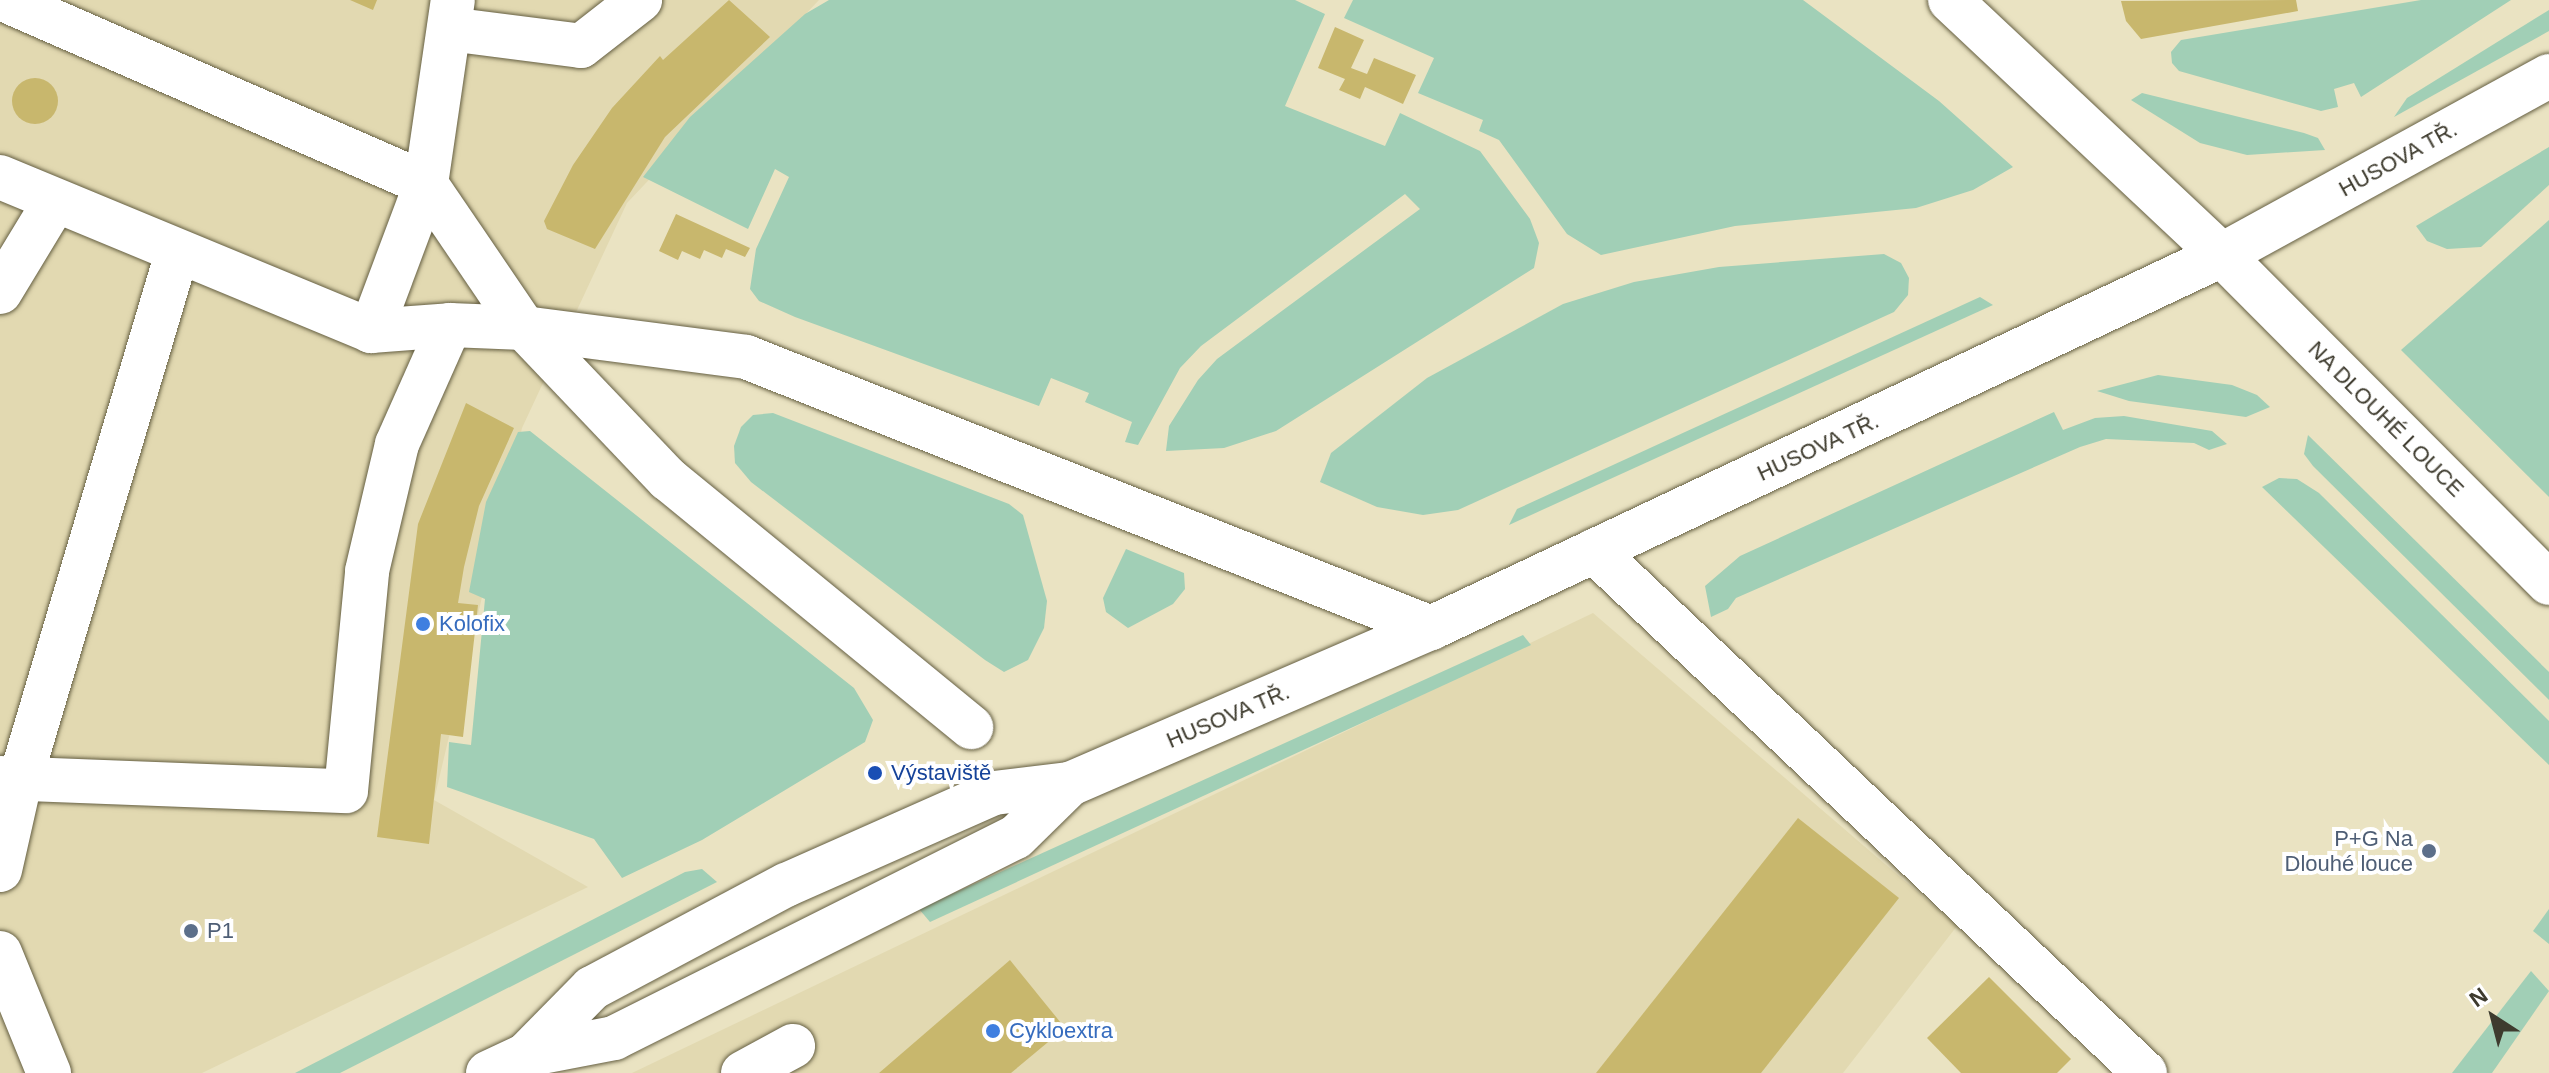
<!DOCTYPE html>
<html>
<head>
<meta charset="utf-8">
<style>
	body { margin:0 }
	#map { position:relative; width:2549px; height:1073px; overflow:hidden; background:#eae3c2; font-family:Helvetica,sans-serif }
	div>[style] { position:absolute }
	.built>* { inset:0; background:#e2d9b1 }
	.green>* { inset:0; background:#a1cfb6 }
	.building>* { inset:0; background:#c8b76d }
	.round { border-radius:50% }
	.roads { filter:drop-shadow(0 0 2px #655f42) drop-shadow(0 0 2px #655f42) }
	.minor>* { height:44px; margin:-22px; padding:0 22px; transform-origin:22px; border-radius:22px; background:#fff }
	.major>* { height:44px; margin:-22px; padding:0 22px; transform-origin:22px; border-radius:22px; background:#fff }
	.dots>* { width:22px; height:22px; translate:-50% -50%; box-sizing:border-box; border:4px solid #fff; border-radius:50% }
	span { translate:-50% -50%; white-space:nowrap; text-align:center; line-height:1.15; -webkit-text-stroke:8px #fff; paint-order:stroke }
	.street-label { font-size:22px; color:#3e3b2e }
	.shop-label { font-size:22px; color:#366cbe }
	.left { translate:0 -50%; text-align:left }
	.transit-label { font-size:22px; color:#164399 }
	.service-label { font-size:22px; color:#4e5e75 }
	.right { translate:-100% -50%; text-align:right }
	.north { position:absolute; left:2453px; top:977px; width:80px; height:80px; -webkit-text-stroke:6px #fff; paint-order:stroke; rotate:324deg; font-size:22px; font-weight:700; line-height:32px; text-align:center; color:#3e3b2e }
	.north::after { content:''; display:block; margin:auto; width:28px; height:36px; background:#3e3b2e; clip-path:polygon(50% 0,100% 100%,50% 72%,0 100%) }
</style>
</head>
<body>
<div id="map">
	<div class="built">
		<div style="clip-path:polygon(0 0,819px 0,627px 203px,522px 428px,434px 800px,588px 887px,202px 1073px,0 1073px)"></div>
		<div style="clip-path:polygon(1593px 613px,1957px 926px,1843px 1073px,632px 1073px)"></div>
	</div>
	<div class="green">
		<div style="clip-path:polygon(829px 0,1295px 0,1325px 14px,1285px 106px,1385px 146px,1400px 113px,1480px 151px,1530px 219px,1539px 243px,1534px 268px,1276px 431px,1224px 448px,1166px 451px,1169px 426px,1198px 380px,1217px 359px,1420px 209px,1405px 194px,1201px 346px,1180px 368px,1138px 445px,1125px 442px,1132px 422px,1085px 402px,1089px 393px,1051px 378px,1039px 406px,795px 317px,759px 301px,750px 289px,756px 249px,789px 177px,775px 169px,748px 229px,643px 177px,690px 117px,805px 14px)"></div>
		<div style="clip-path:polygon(1353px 0,1803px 0,1939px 101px,2013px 167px,1973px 190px,1916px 208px,1735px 226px,1601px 255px,1567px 234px,1499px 140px,1479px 131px,1483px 120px,1418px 93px,1434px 58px,1344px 18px)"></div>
		<div style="clip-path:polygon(2421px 0,2511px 0,2361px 97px,2354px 83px,2334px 89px,2338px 107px,2321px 111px,2179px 71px,2172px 63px,2171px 52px,2181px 40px)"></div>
		<div style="clip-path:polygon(2549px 10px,2549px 31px,2394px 117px,2407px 98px)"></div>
		<div style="clip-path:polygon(2142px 93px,2304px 133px,2318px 138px,2325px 150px,2247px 155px,2200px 143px,2131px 100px)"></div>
		<div style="clip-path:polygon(2549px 147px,2549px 185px,2481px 247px,2447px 249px,2427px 241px,2416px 226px)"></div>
		<div style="clip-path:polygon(2549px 220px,2549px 497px,2401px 350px)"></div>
		<div style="clip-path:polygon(1884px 254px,1901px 263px,1909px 278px,1908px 295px,1894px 312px,1458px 510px,1423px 515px,1377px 507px,1320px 482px,1331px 453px,1427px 378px,1563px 304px,1634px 282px,1719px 267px)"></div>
		<div style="clip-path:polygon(1980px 297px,1993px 305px,1509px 525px,1517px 509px)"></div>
		<div style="clip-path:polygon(2158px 375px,2232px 385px,2257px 395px,2270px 407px,2246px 417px,2129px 401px,2097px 391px)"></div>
		<div style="clip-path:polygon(2054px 412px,2063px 430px,2095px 418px,2124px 416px,2212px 431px,2227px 444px,2209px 450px,2194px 443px,2106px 439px,2080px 447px,1736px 598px,1728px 609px,1711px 617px,1705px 586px,1740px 556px)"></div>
		<div style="clip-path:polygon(773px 413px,1009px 504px,1023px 515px,1047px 601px,1044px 628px,1028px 660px,1004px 672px,985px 660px,751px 482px,735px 463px,734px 446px,741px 427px,753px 415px)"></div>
		<div style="clip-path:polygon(530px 431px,854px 688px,873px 720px,865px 742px,702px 840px,622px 878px,594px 839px,447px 787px,449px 742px,471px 745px,485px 599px,469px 592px,486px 502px,518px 432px)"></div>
		<div style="clip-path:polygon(2308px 435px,2549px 672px,2549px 700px,2313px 466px,2304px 454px)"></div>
		<div style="clip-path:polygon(2279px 478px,2297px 479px,2319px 493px,2549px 721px,2549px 765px,2262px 487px)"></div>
		<div style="clip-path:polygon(1126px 549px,1184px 573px,1185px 589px,1173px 604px,1128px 628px,1106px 612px,1103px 598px)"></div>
		<div style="clip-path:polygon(1523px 635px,1531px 645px,930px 922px,919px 909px)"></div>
		<div style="clip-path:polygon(702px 869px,717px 882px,340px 1073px,295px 1073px,685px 872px)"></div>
		<div style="clip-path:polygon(2549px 909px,2549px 944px,2533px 931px)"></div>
		<div style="clip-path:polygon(2531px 971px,2549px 991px,2492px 1073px,2452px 1073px)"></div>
	</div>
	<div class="building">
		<div style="clip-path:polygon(350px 0,377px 0,373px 10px)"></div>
		<div style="clip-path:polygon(729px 0,770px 37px,665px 137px,595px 249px,547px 229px,544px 221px,573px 165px,612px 108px,660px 56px,663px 60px)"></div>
		<div style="clip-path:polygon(2296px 0,2298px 11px,2141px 39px,2126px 21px,2121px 1px)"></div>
		<div style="clip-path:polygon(1335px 27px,1364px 40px,1351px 68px,1367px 74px,1374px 58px,1416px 75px,1403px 104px,1365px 87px,1360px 99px,1339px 90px,1345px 79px,1318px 68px)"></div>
		<div class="round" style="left:12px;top:78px;width:46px;height:46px"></div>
		<div style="clip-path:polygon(676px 214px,750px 248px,745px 257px,726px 249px,722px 258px,704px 250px,700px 259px,682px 251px,678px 260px,659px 251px)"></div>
		<div style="clip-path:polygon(466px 403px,514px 428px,479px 506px,464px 567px,458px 603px,478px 605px,463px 737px,441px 734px,429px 844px,377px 837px,418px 524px)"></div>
		<div style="clip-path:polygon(1798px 818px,1899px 898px,1761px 1073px,1596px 1073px)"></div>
		<div style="clip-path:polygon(1010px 960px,1065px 1028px,1011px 1073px,879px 1073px)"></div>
		<div style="clip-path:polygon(1989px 977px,2071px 1059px,2057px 1073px,1961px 1073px,1927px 1038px)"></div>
	</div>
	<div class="roads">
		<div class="minor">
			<div style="left:5px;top:0;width:459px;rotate:23.6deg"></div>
			<div style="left:426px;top:184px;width:174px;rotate:55.8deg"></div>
			<div style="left:524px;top:328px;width:224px;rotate:7.4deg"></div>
			<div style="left:746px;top:357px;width:737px;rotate:21.58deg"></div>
			<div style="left:449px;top:29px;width:133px;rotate:7.3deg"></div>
			<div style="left:581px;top:46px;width:75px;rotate:-37.9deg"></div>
			<div style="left:0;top:177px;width:402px;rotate:22.5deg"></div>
			<div style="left:371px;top:331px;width:79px;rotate:-4.3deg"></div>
			<div style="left:450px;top:325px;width:74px;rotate:2.3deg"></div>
			<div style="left:524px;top:328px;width:209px;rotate:46.4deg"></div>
			<div style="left:668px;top:479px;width:392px;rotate:39.3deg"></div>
			<div style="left:0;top:292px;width:104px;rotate:-58.8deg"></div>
			<div style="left:371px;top:331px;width:157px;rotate:-69.5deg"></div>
			<div style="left:426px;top:184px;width:186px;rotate:-81.7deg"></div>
			<div style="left:1594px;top:551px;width:759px;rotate:43.45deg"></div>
			<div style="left:0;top:778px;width:346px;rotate:2.2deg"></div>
			<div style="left:346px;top:791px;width:221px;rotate:-84.5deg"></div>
			<div style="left:367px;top:571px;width:130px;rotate:-76.7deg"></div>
			<div style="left:397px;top:444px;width:130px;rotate:-66deg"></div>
			<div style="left:0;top:870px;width:95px;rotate:-77.3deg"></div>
			<div style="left:21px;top:777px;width:547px;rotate:-73.42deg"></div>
			<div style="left:0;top:953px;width:130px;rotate:67.8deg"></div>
			<div style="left:526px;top:1055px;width:94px;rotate:-45.4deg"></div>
			<div style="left:592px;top:988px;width:220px;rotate:-28deg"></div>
			<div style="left:786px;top:885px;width:227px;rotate:-23.9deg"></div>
			<div style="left:994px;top:793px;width:77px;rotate:-6.8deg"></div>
			<div style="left:1070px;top:784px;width:393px;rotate:-23.4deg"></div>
			<div style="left:1431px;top:628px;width:875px;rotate:-25.25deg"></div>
			<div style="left:2222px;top:255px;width:373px;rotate:-28.7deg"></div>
			<div style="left:488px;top:1073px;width:42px;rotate:-25.3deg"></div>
			<div style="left:526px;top:1055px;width:90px;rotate:-10.9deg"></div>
			<div style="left:614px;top:1038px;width:449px;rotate:-26.6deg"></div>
			<div style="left:1016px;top:837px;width:76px;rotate:-44.5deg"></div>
			<div style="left:743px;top:1073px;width:57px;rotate:-28.4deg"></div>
		</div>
		<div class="major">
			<div style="left:1950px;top:0;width:373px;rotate:43.2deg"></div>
			<div style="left:2222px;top:255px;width:463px;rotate:45.1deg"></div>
		</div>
	</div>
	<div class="dots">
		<div style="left:423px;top:624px;background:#3f7fe0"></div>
		<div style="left:875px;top:773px;background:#1a4fb4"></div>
		<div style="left:2429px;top:851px;background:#5c6f8a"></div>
		<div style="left:191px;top:931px;background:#5c6f8a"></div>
		<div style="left:993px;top:1031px;background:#3f7fe0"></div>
	</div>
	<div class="street-label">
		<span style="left:2398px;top:159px;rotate:-29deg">HUSOVA TŘ.</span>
		<span style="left:2386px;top:419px;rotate:45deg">NA DLOUHÉ LOUCE</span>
		<span style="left:1818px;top:447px;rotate:-25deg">HUSOVA TŘ.</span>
		<span style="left:1228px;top:716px;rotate:-23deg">HUSOVA TŘ.</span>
	</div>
	<div class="shop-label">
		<span class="left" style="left:439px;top:624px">Kolofix</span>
		<span class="left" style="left:1009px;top:1031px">Cykloextra</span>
	</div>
	<div class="transit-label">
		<span class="left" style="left:891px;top:773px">Výstaviště</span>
	</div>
	<div class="service-label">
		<span class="right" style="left:2413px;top:851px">P+G Na<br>Dlouhé louce</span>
		<span class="left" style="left:207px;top:931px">P1</span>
	</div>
	<div class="north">N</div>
</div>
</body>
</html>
